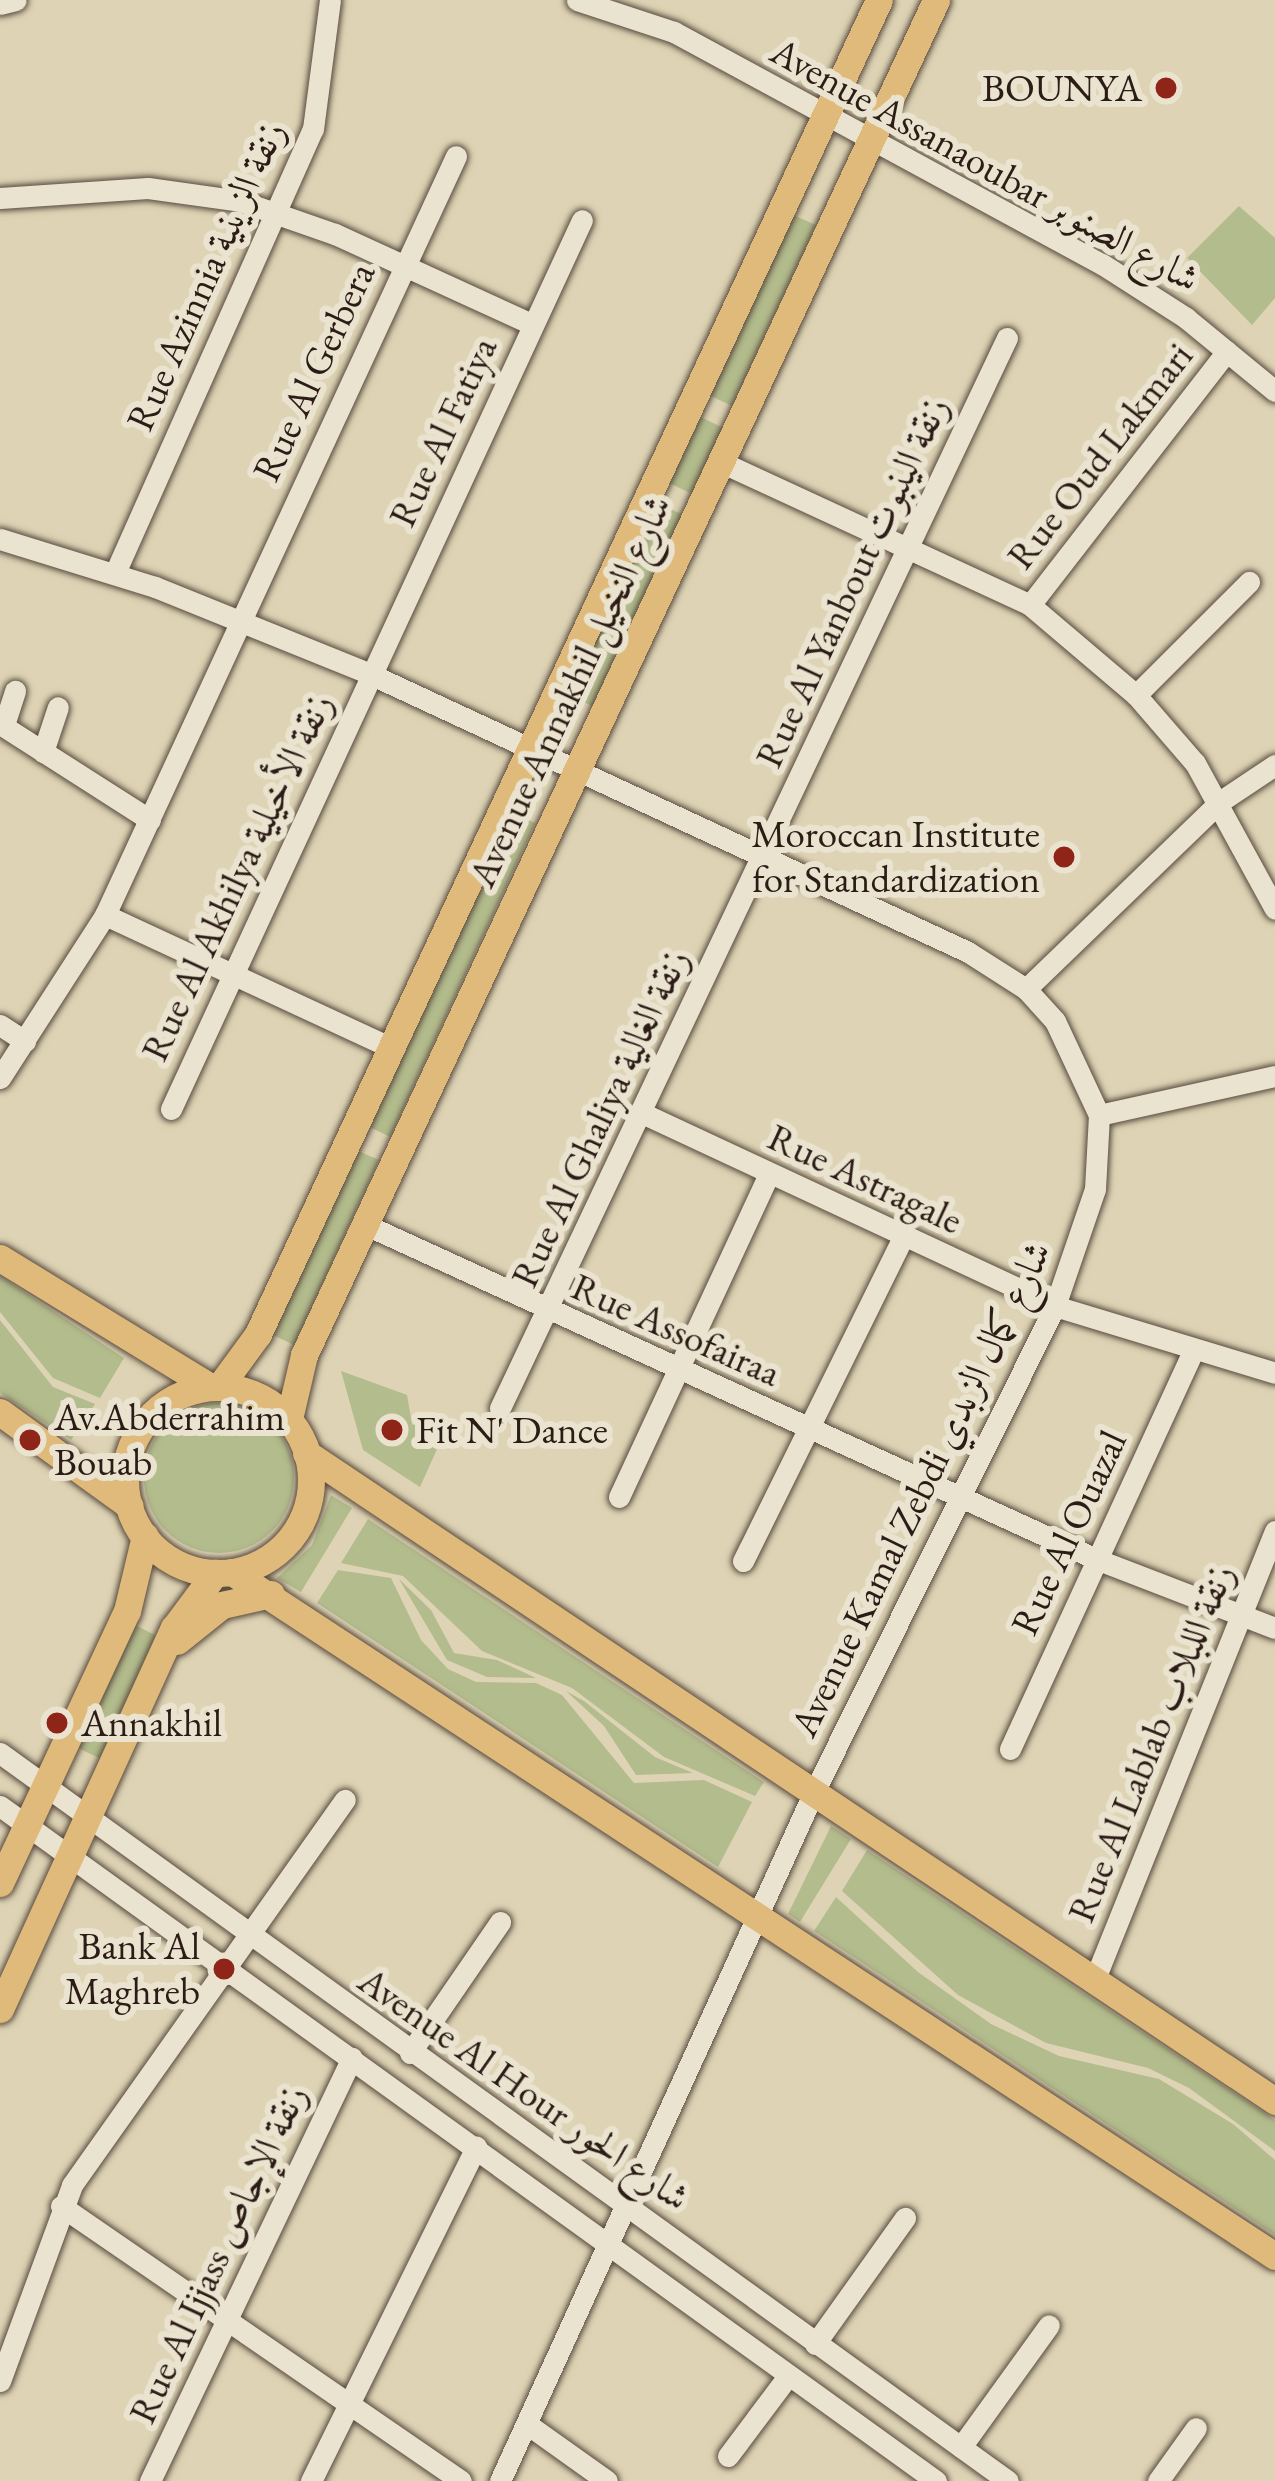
<!DOCTYPE html>
<html>
<head>
<meta charset="utf-8">
<style>
	body { margin:0 }
	#map { position:relative; width:1275px; height:2481px; overflow:hidden; background:#ded4b5; font-family:"EB Garamond",Amiri,serif }
	div>[style] { position:absolute }
	.green>* { inset:0; background:#b3bc8d }
	.round { border-radius:50% }
	.roads { filter:drop-shadow(0 0 3px #584a3e) drop-shadow(0 0 3px #584a3e) }
	.minor>* { height:21px; margin:-10.5px; padding:0 10.5px; transform-origin:10.5px; border-radius:10.5px; background:#eae3cf }
	.major>* { height:27px; margin:-13.5px; padding:0 13.5px; transform-origin:13.5px; border-radius:13.5px; background:#dfba7a }
	.major>.ring { margin:-13.5px; padding:0; box-sizing:content-box; background:none; border:27px solid #dfba7a; border-radius:50% }
	.dots>* { width:33px; height:33px; translate:-50% -50%; box-sizing:border-box; border:6px solid #eae3cf; border-radius:50% }
	span { translate:-50% -50%; white-space:nowrap; text-align:center; line-height:1.15; -webkit-text-stroke:12px #eae3cf; paint-order:stroke }
	.poi-label { font-size:39px; color:#2c1c16 }
	.right { translate:-100% -50%; text-align:right }
	.left { translate:0 -50%; text-align:left }
	.street-label { font-size:39px; color:#2c1c16 }
</style>
</head>
<body>
<div id="map">
	<div class="green">
		<div style="clip-path:polygon(1239px 206px,1275px 238px,1275px 298px,1252px 325px,1187px 258px)"></div>
		<div style="clip-path:polygon(793px 215px,816px 225px,732px 406px,709px 395px)"></div>
		<div style="clip-path:polygon(701px 417px,723px 428px,692px 494px,669px 483px)"></div>
		<div style="clip-path:polygon(659px 504px,682px 514px,592px 706px,569px 695px)"></div>
		<div style="clip-path:polygon(513px 813px,535px 823px,390px 1137px,368px 1126px)"></div>
		<div style="clip-path:polygon(356px 1150px,379px 1160px,294px 1345px,271px 1334px)"></div>
		<div style="clip-path:polygon(0 1276px,124px 1358px,100px 1398px,53px 1378px,0 1312px)"></div>
		<div style="clip-path:polygon(0 1320px,53px 1387px,95px 1404px,71px 1440px,0 1393px)"></div>
		<div style="clip-path:polygon(341px 1371px,407px 1395px,412px 1424px,443px 1436px,420px 1487px,363px 1450px)"></div>
		<div class="round" style="left:144px;top:1403px;width:150px;height:150px"></div>
		<div style="clip-path:polygon(331px 1495px,352px 1508px,301px 1592px,277px 1578px,312px 1545px)"></div>
		<div style="clip-path:polygon(368px 1519px,764px 1782px,755px 1796px,664px 1757px,572px 1688px,482px 1651px,403px 1576px,341px 1563px)"></div>
		<div style="clip-path:polygon(338px 1570px,391px 1578px,421px 1640px,448px 1669px,476px 1682px,536px 1683px,562px 1695px,634px 1783px,704px 1780px,752px 1802px,718px 1867px,317px 1603px)"></div>
		<div style="clip-path:polygon(399px 1579px,431px 1610px,454px 1653px,497px 1660px,536px 1678px,487px 1677px,447px 1660px)"></div>
		<div style="clip-path:polygon(135px 1625px,157px 1636px,101px 1759px,78px 1748px)"></div>
		<div style="clip-path:polygon(566px 1691px,584px 1701px,655px 1757px,693px 1773px,636px 1775px,604px 1726px)"></div>
		<div style="clip-path:polygon(831px 1826px,851px 1839px,800px 1922px,788px 1914px)"></div>
		<div style="clip-path:polygon(867px 1850px,1275px 2120px,1275px 2151px,1189px 2088px,1148px 2068px,1046px 2043px,958px 1995px,842px 1891px)"></div>
		<div style="clip-path:polygon(836px 1897px,918px 1972px,991px 2024px,1059px 2056px,1159px 2079px,1233px 2124px,1275px 2160px,1275px 2235px,814px 1931px)"></div>
	</div>
	<div class="roads">
		<div class="minor">
			<div style="left:577px;top:0;width:102px;rotate:18.3deg"></div>
			<div style="left:674px;top:32px;width:487px;rotate:28.5deg"></div>
			<div style="left:1102px;top:264px;width:100px;rotate:32.7deg"></div>
			<div style="left:1186px;top:318px;width:115px;rotate:39.4deg"></div>
			<div style="left:0;top:4px;width:16px;rotate:-14deg"></div>
			<div style="left:0;top:198px;width:148px;rotate:-3.9deg"></div>
			<div style="left:148px;top:188px;width:93px;rotate:8deg"></div>
			<div style="left:240px;top:201px;width:101px;rotate:19.2deg"></div>
			<div style="left:335px;top:234px;width:217px;rotate:24.6deg"></div>
			<div style="left:721px;top:462px;width:340px;rotate:24.8deg"></div>
			<div style="left:1030px;top:605px;width:139px;rotate:40.3deg"></div>
			<div style="left:1136px;top:695px;width:90px;rotate:49.1deg"></div>
			<div style="left:1195px;top:763px;width:166px;rotate:61.3deg"></div>
			<div style="left:0;top:539px;width:162px;rotate:17.2deg"></div>
			<div style="left:155px;top:587px;width:232px;rotate:22deg"></div>
			<div style="left:370px;top:674px;width:659px;rotate:24.93deg"></div>
			<div style="left:968px;top:952px;width:69px;rotate:32.5deg"></div>
			<div style="left:1026px;top:989px;width:43px;rotate:47.8deg"></div>
			<div style="left:1055px;top:1021px;width:104px;rotate:64.9deg"></div>
			<div style="left:1099px;top:1115px;width:74px;rotate:93.1deg"></div>
			<div style="left:1095px;top:1189px;width:124px;rotate:108.9deg"></div>
			<div style="left:1055px;top:1306px;width:547px;rotate:116.38deg"></div>
			<div style="left:812px;top:1796px;width:753px;rotate:114.49deg"></div>
			<div style="left:115px;top:573px;width:486px;rotate:-66deg"></div>
			<div style="left:313px;top:129px;width:130px;rotate:-82.5deg"></div>
			<div style="left:1030px;top:605px;width:321px;rotate:-52.2deg"></div>
			<div style="left:1136px;top:695px;width:160px;rotate:-45deg"></div>
			<div style="left:0;top:724px;width:178px;rotate:32.6deg"></div>
			<div style="left:4px;top:725px;width:36px;rotate:-72deg"></div>
			<div style="left:43px;top:752px;width:47px;rotate:-71.6deg"></div>
			<div style="left:105px;top:915px;width:315px;rotate:24.9deg"></div>
			<div style="left:1026px;top:989px;width:271px;rotate:-44deg"></div>
			<div style="left:1221px;top:801px;width:65px;rotate:-33.7deg"></div>
			<div style="left:0;top:1025px;width:30px;rotate:33deg"></div>
			<div style="left:0;top:1078px;width:194px;rotate:-57.2deg"></div>
			<div style="left:105px;top:915px;width:836px;rotate:-65.18deg"></div>
			<div style="left:171px;top:1109px;width:979px;rotate:-65.19deg"></div>
			<div style="left:644px;top:1114px;width:454px;rotate:25deg"></div>
			<div style="left:1055px;top:1306px;width:230px;rotate:16.9deg"></div>
			<div style="left:1099px;top:1115px;width:180px;rotate:-12.5deg"></div>
			<div style="left:364px;top:1224px;width:805px;rotate:24.59deg"></div>
			<div style="left:1096px;top:1559px;width:192px;rotate:21.1deg"></div>
			<div style="left:500px;top:1408px;width:1184px;rotate:-64.65deg"></div>
			<div style="left:619px;top:1497px;width:356px;rotate:-65.1deg"></div>
			<div style="left:743px;top:1561px;width:359px;rotate:-63.7deg"></div>
			<div style="left:1010px;top:1749px;width:440px;rotate:-65.3deg"></div>
			<div style="left:0;top:1753px;width:1243px;rotate:35.84deg"></div>
			<div style="left:0;top:1806px;width:1154px;rotate:35.8deg"></div>
			<div style="left:1094px;top:1981px;width:485px;rotate:-68.1deg"></div>
			<div style="left:410px;top:2053px;width:159px;rotate:-55.5deg"></div>
			<div style="left:61px;top:2206px;width:485px;rotate:34.5deg"></div>
			<div style="left:815px;top:2344px;width:155px;rotate:-54.5deg"></div>
			<div style="left:0;top:2381px;width:209px;rotate:-69.8deg"></div>
			<div style="left:72px;top:2185px;width:472px;rotate:-54.7deg"></div>
			<div style="left:527px;top:2424px;width:98px;rotate:35.5deg"></div>
			<div style="left:961px;top:2447px;width:150px;rotate:-54.2deg"></div>
			<div style="left:728px;top:2456px;width:100px;rotate:-53.1deg"></div>
			<div style="left:150px;top:2481px;width:469px;rotate:-64.5deg"></div>
			<div style="left:311px;top:2481px;width:373px;rotate:-63.7deg"></div>
			<div style="left:1158px;top:2481px;width:65px;rotate:-54.4deg"></div>
		</div>
		<div class="major">
			<div style="left:0;top:1258px;width:245px;rotate:31.5deg"></div>
			<div style="left:220px;top:1386px;width:64px;rotate:-53.8deg"></div>
			<div style="left:258px;top:1334px;width:1471px;rotate:-65.04deg"></div>
			<div class="ring" style="left:125px;top:1387px;width:159px;height:159px"></div>
			<div style="left:0;top:1412px;width:160px;rotate:35.9deg"></div>
			<div style="left:289px;top:1419px;width:66px;rotate:-76.8deg"></div>
			<div style="left:304px;top:1355px;width:1495px;rotate:-64.99deg"></div>
			<div style="left:306px;top:1453px;width:1166px;rotate:33.77deg"></div>
			<div style="left:232px;top:1572px;width:1247px;rotate:33.26deg"></div>
			<div style="left:177px;top:1641px;width:58px;rotate:-38.7deg"></div>
			<div style="left:222px;top:1605px;width:50px;rotate:-12.7deg"></div>
			<div style="left:0;top:1883px;width:300px;rotate:-65deg"></div>
			<div style="left:127px;top:1611px;width:77px;rotate:-76.5deg"></div>
			<div style="left:0;top:2009px;width:419px;rotate:-65.5deg"></div>
			<div style="left:174px;top:1628px;width:69px;rotate:-53.3deg"></div>
		</div>
	</div>
	<div class="dots">
		<div style="left:1166px;top:88px;background:#8f2418"></div>
		<div style="left:1064px;top:857px;background:#8f2418"></div>
		<div style="left:392px;top:1430px;background:#8f2418"></div>
		<div style="left:30px;top:1440px;background:#8f2418"></div>
		<div style="left:57px;top:1723px;background:#8f2418"></div>
		<div style="left:224px;top:1969px;background:#8f2418"></div>
	</div>
	<div class="poi-label">
		<span class="right" style="left:1142px;top:88px">BOUNYA</span>
		<span class="right" style="left:1040px;top:857px">Moroccan Institute<br>for Standardization</span>
		<span class="left" style="left:54px;top:1440px">Av.Abderrahim<br>Bouab</span>
		<span class="left" style="left:416px;top:1430px">Fit N' Dance</span>
		<span class="left" style="left:81px;top:1723px">Annakhil</span>
		<span class="right" style="left:200px;top:1969px">Bank Al<br>Maghreb</span>
	</div>
	<div class="street-label">
		<span style="left:985px;top:165px;rotate:29deg">Avenue Assanaoubar شارع الصنوبر</span>
		<span style="left:206px;top:276px;rotate:-66deg">Rue Azinnia زنقة الزينية</span>
		<span style="left:314px;top:372px;rotate:-65deg">Rue Al Gerbera</span>
		<span style="left:443px;top:432px;rotate:-65deg">Rue Al Fatiya</span>
		<span style="left:1100px;top:456px;rotate:-52deg">Rue Oud Lakmari</span>
		<span style="left:852px;top:582px;rotate:-65deg">Rue Al Yanbout زنقة الينبوت</span>
		<span style="left:570px;top:691px;rotate:-65deg">Avenue Annakhil شارع النخيل</span>
		<span style="left:237px;top:877px;rotate:-65deg">Rue Al Akhilya زنقة الأخيلية</span>
		<span style="left:600px;top:1118px;rotate:-65deg">Rue Al Ghaliya زنقة الغالية</span>
		<span style="left:865px;top:1179px;rotate:25deg">Rue Astragale</span>
		<span style="left:676px;top:1330px;rotate:24deg">Rue Assofairaa</span>
		<span style="left:921px;top:1489px;rotate:-64deg">Avenue Kamal Zebdi شارع كمال الزبدي</span>
		<span style="left:1069px;top:1533px;rotate:-65deg">Rue Al Ouazal</span>
		<span style="left:1151px;top:1743px;rotate:-68deg">Rue Al Lablab زنقة اللبلاب</span>
		<span style="left:524px;top:2089px;rotate:35deg">Avenue Al Hour شارع الحور</span>
		<span style="left:218px;top:2254px;rotate:-65deg">Rue Al Ijjass زنقة الإجاص</span>
	</div>
</div>
</body>
</html>
